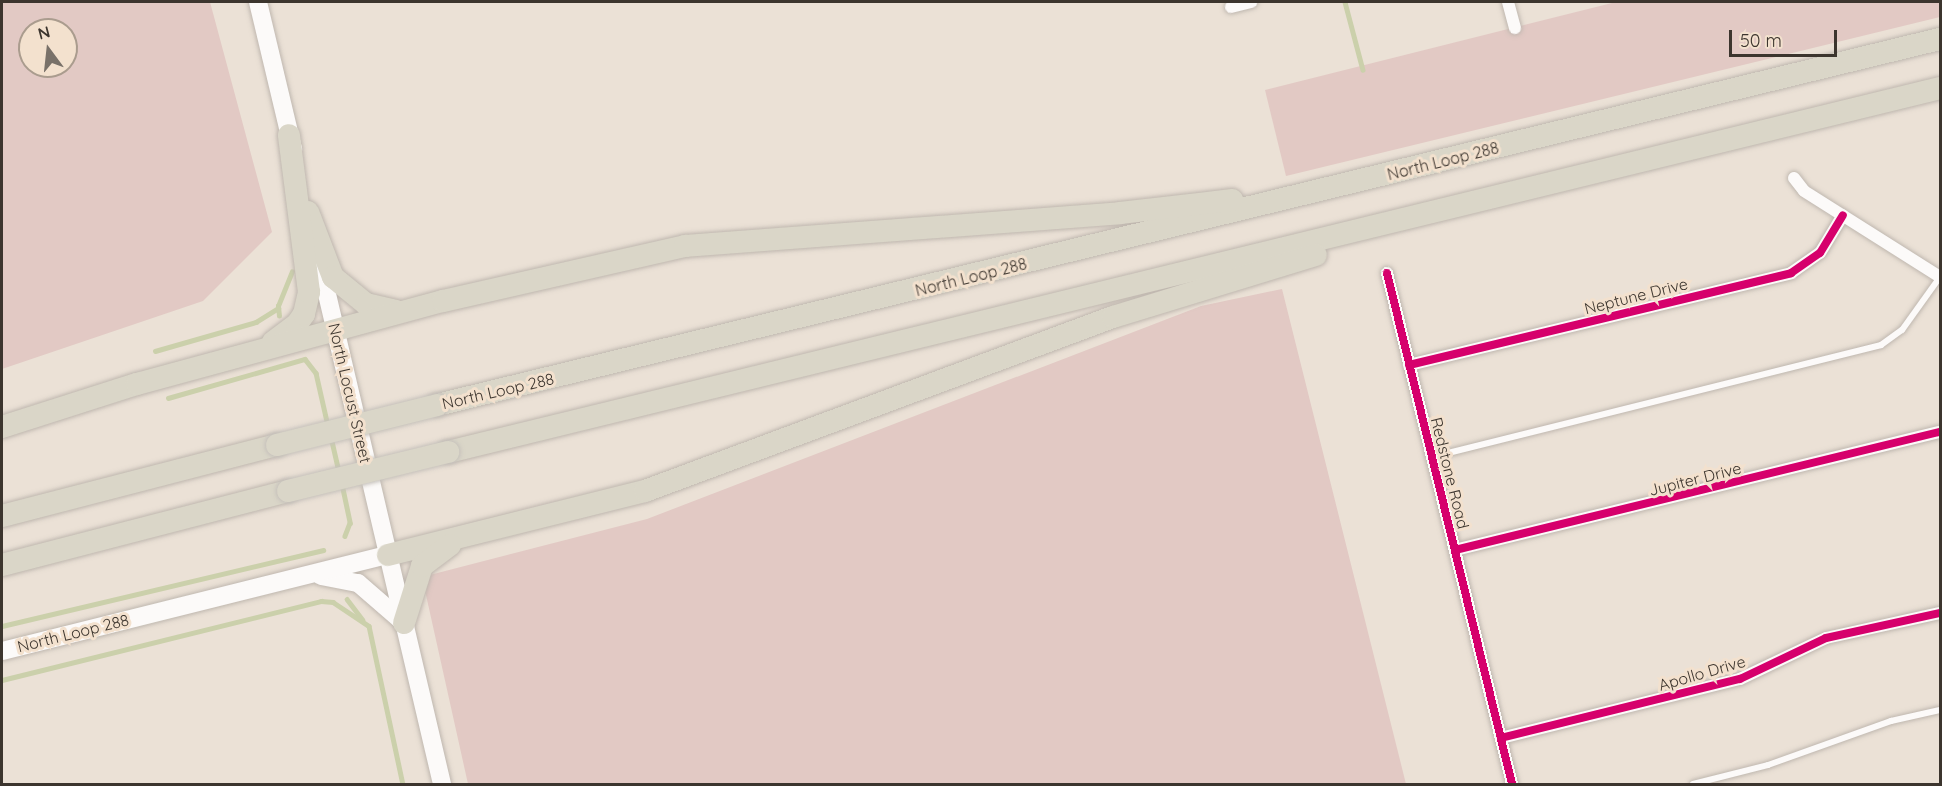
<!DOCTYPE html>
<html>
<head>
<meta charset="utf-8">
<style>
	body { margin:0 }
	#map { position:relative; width:1942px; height:786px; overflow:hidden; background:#ebe1d6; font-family:Quicksand,sans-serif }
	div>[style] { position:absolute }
	.green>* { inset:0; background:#e2c9c4 }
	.stream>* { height:4.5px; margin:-2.25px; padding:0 2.25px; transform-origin:2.25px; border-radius:2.25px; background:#cbd0ab }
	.roads { filter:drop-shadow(0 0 2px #bfb7af) drop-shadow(0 0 2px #bfb7af) }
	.lane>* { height:6px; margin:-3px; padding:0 3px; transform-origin:3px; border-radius:3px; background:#fcfaf9 }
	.street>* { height:12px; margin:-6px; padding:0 6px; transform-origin:6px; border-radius:6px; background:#fcfaf9 }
	.secondary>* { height:18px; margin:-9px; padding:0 9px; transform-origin:9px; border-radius:9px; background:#fcfaf9 }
	.highway>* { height:22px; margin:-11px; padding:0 11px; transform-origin:11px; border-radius:11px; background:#dad6c8 }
	.bridges { filter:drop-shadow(0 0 2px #c6c1bb) drop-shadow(0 0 2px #c6c1bb) }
	.highway-bridge>* { height:22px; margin:-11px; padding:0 11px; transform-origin:11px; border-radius:11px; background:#dad6c8 }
	.cycleway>* { height:8px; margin:-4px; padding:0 4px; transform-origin:4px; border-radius:4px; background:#d6006c }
	span { translate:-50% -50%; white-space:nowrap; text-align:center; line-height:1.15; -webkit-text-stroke:6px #f3e1ce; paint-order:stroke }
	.street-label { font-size:16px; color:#3c352e }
	.frame { position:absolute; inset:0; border:3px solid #3c352e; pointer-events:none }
	.north { position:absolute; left:18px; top:18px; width:60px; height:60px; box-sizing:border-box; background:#f3e1ce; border:2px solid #aa9c8e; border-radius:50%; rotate:345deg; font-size:16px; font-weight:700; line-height:24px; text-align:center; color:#3c352e }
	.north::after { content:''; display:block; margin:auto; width:21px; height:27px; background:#797169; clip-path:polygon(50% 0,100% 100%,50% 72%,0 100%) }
	.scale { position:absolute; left:1729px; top:30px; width:108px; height:27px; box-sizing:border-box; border:3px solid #3c352e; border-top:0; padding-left:8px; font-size:18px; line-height:21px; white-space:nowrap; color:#3c352e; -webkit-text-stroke:4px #f3e1ce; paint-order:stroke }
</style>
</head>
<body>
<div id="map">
	<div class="green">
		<div style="clip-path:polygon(evenodd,2px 2px,210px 2px,272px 232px,203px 301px,2px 369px,2px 2px,30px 30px,66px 30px,66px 66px,30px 66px,30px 30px)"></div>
		<div style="clip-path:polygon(1616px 2px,1940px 2px,1940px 17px,1286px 176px,1265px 90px)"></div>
		<div style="clip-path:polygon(1282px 289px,1406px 784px,468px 784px,422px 577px,647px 519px,1201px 306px)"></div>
	</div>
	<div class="stream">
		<div style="left:1345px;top:2px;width:70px;rotate:75.2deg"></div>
		<div style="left:279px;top:316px;width:10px;rotate:-96deg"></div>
		<div style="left:278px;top:306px;width:37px;rotate:-68deg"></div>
		<div style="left:155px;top:351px;width:105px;rotate:-16deg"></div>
		<div style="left:256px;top:322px;width:26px;rotate:-32deg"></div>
		<div style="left:168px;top:398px;width:142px;rotate:-15.9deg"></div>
		<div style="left:305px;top:359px;width:18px;rotate:52deg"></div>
		<div style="left:316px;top:373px;width:54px;rotate:77.2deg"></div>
		<div style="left:331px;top:437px;width:36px;rotate:77deg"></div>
		<div style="left:342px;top:484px;width:40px;rotate:78deg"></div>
		<div style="left:350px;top:523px;width:14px;rotate:111deg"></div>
		<div style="left:347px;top:599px;width:26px;rotate:53deg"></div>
		<div style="left:2px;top:626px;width:330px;rotate:-13.3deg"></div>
		<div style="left:369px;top:626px;width:162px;rotate:77.9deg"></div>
		<div style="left:2px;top:680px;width:329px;rotate:-13.9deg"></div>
		<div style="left:321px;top:601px;width:12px;rotate:5deg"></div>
		<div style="left:333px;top:602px;width:43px;rotate:33.7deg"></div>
	</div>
	<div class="roads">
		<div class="lane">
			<div style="left:1432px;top:457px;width:463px;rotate:-14deg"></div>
			<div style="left:1881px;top:345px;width:26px;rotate:-36deg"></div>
			<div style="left:1902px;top:330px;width:65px;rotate:-54.4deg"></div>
			<div style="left:1693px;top:784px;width:77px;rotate:-14.2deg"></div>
			<div style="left:1768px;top:765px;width:131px;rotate:-19.7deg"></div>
			<div style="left:1891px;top:721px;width:50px;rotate:-12.7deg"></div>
		</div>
		<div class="street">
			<div style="left:1508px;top:2px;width:27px;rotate:75deg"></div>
			<div style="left:1231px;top:7px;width:21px;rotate:-14deg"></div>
			<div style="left:1794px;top:178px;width:16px;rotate:52deg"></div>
			<div style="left:1804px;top:191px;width:161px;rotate:32.3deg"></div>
			<div style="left:1387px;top:273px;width:526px;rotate:76.25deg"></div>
			<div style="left:1409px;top:365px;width:393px;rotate:-13.5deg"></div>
			<div style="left:1791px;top:273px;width:35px;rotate:-35deg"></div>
			<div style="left:1820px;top:253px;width:44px;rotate:-58.8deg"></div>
			<div style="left:1455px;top:550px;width:499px;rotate:-13.7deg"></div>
			<div style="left:1501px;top:738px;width:246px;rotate:-13.9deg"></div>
			<div style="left:1740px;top:679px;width:95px;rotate:-25.5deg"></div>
			<div style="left:1826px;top:638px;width:117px;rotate:-12.4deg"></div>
		</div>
		<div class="secondary">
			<div style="left:258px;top:2px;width:151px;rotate:76.6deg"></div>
			<div style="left:319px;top:260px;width:538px;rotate:76.79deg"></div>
			<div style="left:321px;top:576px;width:38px;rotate:11deg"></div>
			<div style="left:358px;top:583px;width:60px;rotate:40.9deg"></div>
			<div style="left:2px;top:651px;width:398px;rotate:-14deg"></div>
		</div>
		<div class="highway">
			<div style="left:308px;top:212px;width:70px;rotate:69deg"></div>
			<div style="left:333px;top:277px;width:43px;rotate:39.3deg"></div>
			<div style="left:366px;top:304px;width:31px;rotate:13deg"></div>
			<div style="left:273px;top:342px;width:30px;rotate:-37deg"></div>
			<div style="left:297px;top:324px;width:12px;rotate:-55deg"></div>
			<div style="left:304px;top:314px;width:23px;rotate:-77deg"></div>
			<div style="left:309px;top:292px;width:158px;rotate:-97.3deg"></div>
			<div style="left:437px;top:405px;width:1547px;rotate:-13.69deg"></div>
			<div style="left:2px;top:427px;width:142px;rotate:-17.7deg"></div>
			<div style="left:137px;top:384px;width:317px;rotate:-15.2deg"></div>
			<div style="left:443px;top:301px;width:248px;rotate:-12.8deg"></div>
			<div style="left:685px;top:246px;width:436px;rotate:-4.3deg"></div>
			<div style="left:1120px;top:213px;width:113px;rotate:-6.6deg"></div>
			<div style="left:448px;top:452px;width:1536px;rotate:-13.71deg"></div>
			<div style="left:2px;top:516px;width:284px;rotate:-14.5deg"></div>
			<div style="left:388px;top:555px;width:265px;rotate:-14deg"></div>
			<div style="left:645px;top:491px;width:499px;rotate:-20.4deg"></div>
			<div style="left:1113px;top:317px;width:212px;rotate:-17deg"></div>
			<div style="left:2px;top:565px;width:295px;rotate:-14.5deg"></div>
			<div style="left:404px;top:623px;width:60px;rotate:-72.5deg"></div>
			<div style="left:422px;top:566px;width:35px;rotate:-37deg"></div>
		</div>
	</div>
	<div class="bridges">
		<div class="highway-bridge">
			<div style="left:277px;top:445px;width:165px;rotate:-14deg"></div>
			<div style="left:288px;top:491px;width:165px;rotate:-13.7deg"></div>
		</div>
	</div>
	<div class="cycleway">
		<div style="left:1387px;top:273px;width:526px;rotate:76.25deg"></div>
		<div style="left:1409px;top:365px;width:393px;rotate:-13.5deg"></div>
		<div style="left:1791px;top:273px;width:35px;rotate:-35deg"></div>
		<div style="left:1820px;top:253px;width:44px;rotate:-58.8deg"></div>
		<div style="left:1455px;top:550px;width:499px;rotate:-13.7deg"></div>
		<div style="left:1501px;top:738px;width:246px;rotate:-13.9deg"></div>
		<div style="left:1740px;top:679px;width:95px;rotate:-25.5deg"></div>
		<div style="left:1826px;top:638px;width:117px;rotate:-12.4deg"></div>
	</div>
	<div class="street-label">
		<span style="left:1443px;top:161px;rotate:-14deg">North Loop 288</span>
		<span style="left:971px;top:277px;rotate:-14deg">North Loop 288</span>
		<span style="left:1636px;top:296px;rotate:-14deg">Neptune Drive</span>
		<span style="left:498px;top:391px;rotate:-13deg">North Loop 288</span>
		<span style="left:350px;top:393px;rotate:77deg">North Locust Street</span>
		<span style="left:1450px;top:473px;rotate:76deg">Redstone Road</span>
		<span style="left:1695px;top:479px;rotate:-14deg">Jupiter Drive</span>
		<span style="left:73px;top:633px;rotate:-14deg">North Loop 288</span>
		<span style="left:1702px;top:673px;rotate:-16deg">Apollo Drive</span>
	</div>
	<div class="frame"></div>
	<div class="north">N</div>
	<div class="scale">50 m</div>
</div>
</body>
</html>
